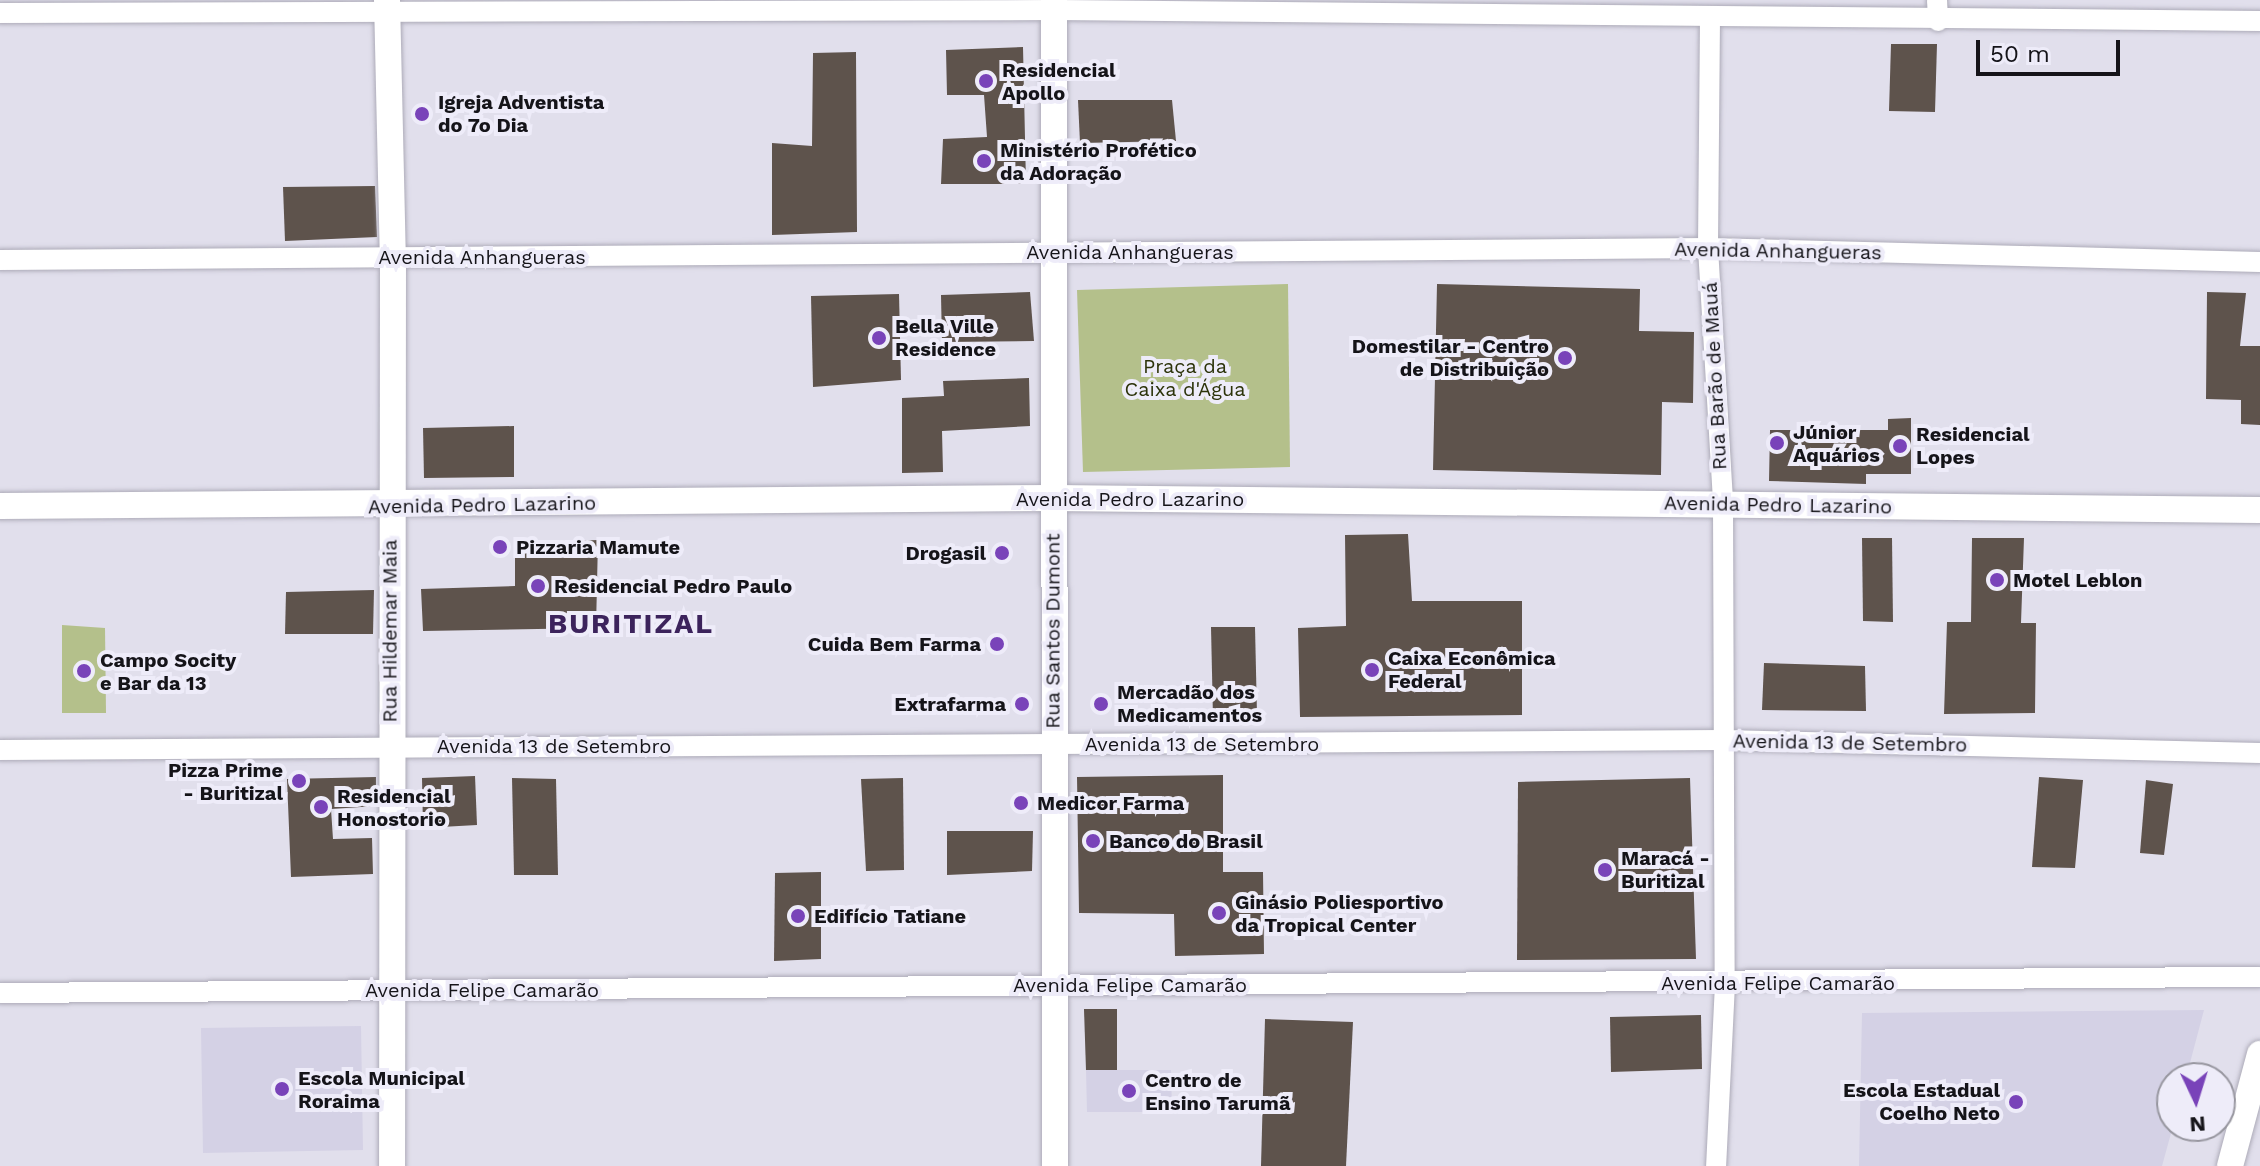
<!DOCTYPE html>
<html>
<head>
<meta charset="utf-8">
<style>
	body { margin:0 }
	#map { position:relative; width:2260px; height:1166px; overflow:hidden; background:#e1dfec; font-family:"Work Sans",sans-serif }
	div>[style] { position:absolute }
	.built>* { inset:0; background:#d4d1e5 }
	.green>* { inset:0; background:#b4c08b }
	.building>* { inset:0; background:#5e534c }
	.roads { filter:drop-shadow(0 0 2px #adabb8) drop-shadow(0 0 2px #adabb8) }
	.minor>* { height:20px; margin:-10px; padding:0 10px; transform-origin:10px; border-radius:10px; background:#fff }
	.major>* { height:26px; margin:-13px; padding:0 13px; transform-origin:13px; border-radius:13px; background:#fff }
	.dots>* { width:22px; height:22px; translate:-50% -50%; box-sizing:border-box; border:4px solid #eeecf9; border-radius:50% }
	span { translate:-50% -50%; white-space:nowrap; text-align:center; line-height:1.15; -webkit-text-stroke:8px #eeecf9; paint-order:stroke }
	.poi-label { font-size:20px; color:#151419; font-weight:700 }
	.left { translate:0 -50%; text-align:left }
	.right { translate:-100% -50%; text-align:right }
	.street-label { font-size:20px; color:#151419 }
	.park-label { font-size:20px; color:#2c330a }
	.district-label { font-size:28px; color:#3c235c; font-weight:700; letter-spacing:2px }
	.north { position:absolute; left:2156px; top:1062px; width:80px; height:80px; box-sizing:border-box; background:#eeecf9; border:2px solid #97969f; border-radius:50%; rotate:176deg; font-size:22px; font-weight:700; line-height:32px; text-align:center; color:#151419 }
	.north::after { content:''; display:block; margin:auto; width:28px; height:36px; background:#7943b9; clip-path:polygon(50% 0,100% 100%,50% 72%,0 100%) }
	.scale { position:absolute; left:1976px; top:40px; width:144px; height:36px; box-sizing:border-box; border:4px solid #151419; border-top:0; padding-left:10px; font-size:24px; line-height:28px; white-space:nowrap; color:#151419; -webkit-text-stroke:6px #eeecf9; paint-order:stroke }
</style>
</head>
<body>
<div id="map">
	<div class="built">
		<div style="clip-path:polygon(2204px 1010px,2186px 1078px,2172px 1078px,2173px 1126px,2162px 1166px,1859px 1166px,1862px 1013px)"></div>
		<div style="clip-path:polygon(361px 1026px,363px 1150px,203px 1153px,201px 1028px)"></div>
		<div style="clip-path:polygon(1086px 1070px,1171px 1070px,1172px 1112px,1087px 1112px)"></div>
	</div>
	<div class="green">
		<div style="clip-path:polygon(1288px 284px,1290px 467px,1083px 472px,1077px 290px)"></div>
		<div style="clip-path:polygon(62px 625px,105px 628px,106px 713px,62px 713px)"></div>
	</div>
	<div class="building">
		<div style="clip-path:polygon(1891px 44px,1937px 44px,1935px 112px,1889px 111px)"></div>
		<div style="clip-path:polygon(1023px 47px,1026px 184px,941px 184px,943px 139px,987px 137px,984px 95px,947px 95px,946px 50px)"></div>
		<div style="clip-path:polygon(856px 52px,857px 232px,772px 235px,772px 143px,812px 146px,813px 53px)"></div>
		<div style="clip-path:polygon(1078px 100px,1172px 100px,1176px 141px,1080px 143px)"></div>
		<div style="clip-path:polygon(375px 186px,377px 237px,285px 241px,283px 187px)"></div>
		<div style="clip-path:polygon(1437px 284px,1640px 289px,1639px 331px,1694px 332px,1693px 403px,1662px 402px,1661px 475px,1433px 470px)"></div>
		<div style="clip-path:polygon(1030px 292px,1034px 341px,942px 342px,941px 295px)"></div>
		<div style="clip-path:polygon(2207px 292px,2246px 293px,2240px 346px,2260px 346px,2260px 425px,2241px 424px,2241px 400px,2206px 399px)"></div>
		<div style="clip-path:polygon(899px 294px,901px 380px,813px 387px,811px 296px)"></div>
		<div style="clip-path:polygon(1029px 378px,1030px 426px,942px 431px,943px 472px,902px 473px,902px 398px,944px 396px,943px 381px)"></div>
		<div style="clip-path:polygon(1911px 418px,1911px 474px,1866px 474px,1866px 484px,1769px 481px,1770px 430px,1888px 430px,1888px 419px)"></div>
		<div style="clip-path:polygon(514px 426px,514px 477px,424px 478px,423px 428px)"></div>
		<div style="clip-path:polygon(1408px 534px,1412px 601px,1522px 601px,1522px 715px,1300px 717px,1298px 628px,1346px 626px,1345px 535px)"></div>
		<div style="clip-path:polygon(1862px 538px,1892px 538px,1893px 622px,1863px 621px)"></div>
		<div style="clip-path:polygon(1972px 538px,2024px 538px,2021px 623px,2036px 623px,2035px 713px,1944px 714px,1947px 622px,1971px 622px)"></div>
		<div style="clip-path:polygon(598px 540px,596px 628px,423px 631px,421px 589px,515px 586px,515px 543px)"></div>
		<div style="clip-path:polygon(374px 590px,373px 634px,285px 634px,286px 592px)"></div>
		<div style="clip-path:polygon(1211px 627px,1255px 627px,1257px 715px,1213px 718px)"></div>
		<div style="clip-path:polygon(1764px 663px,1865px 666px,1866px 711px,1762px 710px)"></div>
		<div style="clip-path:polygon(1223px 775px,1223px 872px,1263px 872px,1264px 954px,1175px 956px,1174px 914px,1079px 913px,1077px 777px)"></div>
		<div style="clip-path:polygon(475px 776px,477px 825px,423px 828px,422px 778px)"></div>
		<div style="clip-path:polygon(376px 777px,376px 806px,331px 809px,333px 839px,372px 838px,373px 874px,291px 877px,287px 779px)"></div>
		<div style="clip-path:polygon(2039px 777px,2083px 780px,2075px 868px,2032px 867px)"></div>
		<div style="clip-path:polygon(512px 778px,556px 779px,558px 875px,514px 875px)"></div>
		<div style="clip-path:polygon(903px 778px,904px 870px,866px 871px,861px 779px)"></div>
		<div style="clip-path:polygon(1690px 778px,1696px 959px,1517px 960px,1518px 782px)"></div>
		<div style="clip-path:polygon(2146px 780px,2173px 784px,2164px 855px,2140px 853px)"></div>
		<div style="clip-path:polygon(947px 831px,1033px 831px,1032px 871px,947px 875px)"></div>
		<div style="clip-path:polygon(821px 872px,821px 959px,774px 961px,775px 873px)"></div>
		<div style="clip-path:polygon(1084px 1009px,1117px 1009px,1117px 1070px,1086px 1070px)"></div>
		<div style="clip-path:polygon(1701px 1015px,1702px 1069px,1611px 1072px,1610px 1017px)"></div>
		<div style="clip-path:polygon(1265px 1019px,1353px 1022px,1346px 1166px,1261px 1166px)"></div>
	</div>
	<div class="roads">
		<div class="minor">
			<div style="left:1937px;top:0;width:21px;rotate:87deg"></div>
			<div style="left:0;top:13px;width:1055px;rotate:-0.16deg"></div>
			<div style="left:1055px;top:10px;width:1205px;rotate:0.52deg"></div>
			<div style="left:1710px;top:18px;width:230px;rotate:90.5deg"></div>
			<div style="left:1708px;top:248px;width:256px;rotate:86.6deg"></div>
			<div style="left:1723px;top:504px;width:480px;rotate:89.8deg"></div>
			<div style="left:1725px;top:984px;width:182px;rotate:92.8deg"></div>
			<div style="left:0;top:260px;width:1708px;rotate:-0.4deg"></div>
			<div style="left:1708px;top:248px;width:552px;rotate:1.45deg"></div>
			<div style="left:0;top:750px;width:1723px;rotate:-0.33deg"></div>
			<div style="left:1723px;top:740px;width:537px;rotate:1.39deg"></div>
			<div style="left:0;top:993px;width:2260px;rotate:-0.41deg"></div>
		</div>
		<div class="major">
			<div style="left:387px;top:0;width:258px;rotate:88.7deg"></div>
			<div style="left:393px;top:258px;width:908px;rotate:90.06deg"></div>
			<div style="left:1054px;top:0;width:1166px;rotate:89.95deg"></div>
			<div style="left:0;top:506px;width:1053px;rotate:-0.44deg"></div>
			<div style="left:1053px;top:498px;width:1207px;rotate:0.57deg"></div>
			<div style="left:2230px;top:1166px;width:116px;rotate:-75deg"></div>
		</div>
	</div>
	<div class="dots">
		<div style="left:986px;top:81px;background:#7943b9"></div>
		<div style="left:422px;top:114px;background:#7943b9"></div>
		<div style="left:984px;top:161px;background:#7943b9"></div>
		<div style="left:879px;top:338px;background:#7943b9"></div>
		<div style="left:1565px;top:358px;background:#7943b9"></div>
		<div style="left:1777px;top:443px;background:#7943b9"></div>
		<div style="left:1900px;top:446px;background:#7943b9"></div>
		<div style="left:500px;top:547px;background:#7943b9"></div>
		<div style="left:1002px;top:553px;background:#7943b9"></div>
		<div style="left:1997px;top:580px;background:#7943b9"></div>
		<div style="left:538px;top:586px;background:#7943b9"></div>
		<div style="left:997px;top:644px;background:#7943b9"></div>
		<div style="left:1372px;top:670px;background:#7943b9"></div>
		<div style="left:84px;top:671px;background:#7943b9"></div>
		<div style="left:1022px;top:704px;background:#7943b9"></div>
		<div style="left:1101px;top:704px;background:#7943b9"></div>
		<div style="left:299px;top:781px;background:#7943b9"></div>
		<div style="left:1021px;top:803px;background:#7943b9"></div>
		<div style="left:321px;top:807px;background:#7943b9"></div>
		<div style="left:1093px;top:841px;background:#7943b9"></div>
		<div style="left:1605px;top:870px;background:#7943b9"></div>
		<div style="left:1219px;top:913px;background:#7943b9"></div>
		<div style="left:798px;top:916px;background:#7943b9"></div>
		<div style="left:282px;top:1089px;background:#7943b9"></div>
		<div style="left:1129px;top:1091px;background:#7943b9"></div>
		<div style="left:2016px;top:1102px;background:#7943b9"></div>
	</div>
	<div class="poi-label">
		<span class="left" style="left:1002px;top:82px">Residencial<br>Apollo</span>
		<span class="left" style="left:438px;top:114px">Igreja Adventista<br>do 7o Dia</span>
		<span class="left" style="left:1000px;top:162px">Ministério Profético<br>da Adoração</span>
		<span class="left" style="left:895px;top:338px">Bella Ville<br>Residence</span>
		<span class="right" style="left:1549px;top:358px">Domestilar - Centro<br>de Distribuição</span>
		<span class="left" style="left:1793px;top:444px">Júnior<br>Aquários</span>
		<span class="left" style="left:1916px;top:446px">Residencial<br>Lopes</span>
		<span class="left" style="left:516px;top:547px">Pizzaria Mamute</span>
		<span class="right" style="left:986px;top:553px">Drogasil</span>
		<span class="left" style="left:2013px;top:580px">Motel Leblon</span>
		<span class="left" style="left:554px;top:586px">Residencial Pedro Paulo</span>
		<span class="right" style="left:981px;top:644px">Cuida Bem Farma</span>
		<span class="left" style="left:1388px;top:670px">Caixa Econômica<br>Federal</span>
		<span class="left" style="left:100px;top:672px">Campo Socity<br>e Bar da 13</span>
		<span class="left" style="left:1117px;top:704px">Mercadão dos<br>Medicamentos</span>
		<span class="right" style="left:1006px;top:704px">Extrafarma</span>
		<span class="right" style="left:283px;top:782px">Pizza Prime<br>- Buritizal</span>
		<span class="left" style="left:337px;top:808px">Residencial<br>Honostorio</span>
		<span class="left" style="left:1037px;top:803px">Medicor Farma</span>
		<span class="left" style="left:1109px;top:841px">Banco do Brasil</span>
		<span class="left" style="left:1621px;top:870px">Maracá -<br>Buritizal</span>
		<span class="left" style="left:1235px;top:914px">Ginásio Poliesportivo<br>da Tropical Center</span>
		<span class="left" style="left:814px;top:916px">Edifício Tatiane</span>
		<span class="left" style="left:298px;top:1090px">Escola Municipal<br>Roraima</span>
		<span class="left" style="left:1145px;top:1092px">Centro de<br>Ensino Tarumã</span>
		<span class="right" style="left:2000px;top:1102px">Escola Estadual<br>Coelho Neto</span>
	</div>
	<div class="street-label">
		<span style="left:1778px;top:251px;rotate:1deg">Avenida Anhangueras</span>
		<span style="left:1130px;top:252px">Avenida Anhangueras</span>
		<span style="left:482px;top:257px">Avenida Anhangueras</span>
		<span style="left:1715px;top:376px;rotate:-93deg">Rua Barão de Mauá</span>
		<span style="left:1130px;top:499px">Avenida Pedro Lazarino</span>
		<span style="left:482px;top:505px;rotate:-1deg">Avenida Pedro Lazarino</span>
		<span style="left:1778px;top:505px;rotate:1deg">Avenida Pedro Lazarino</span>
		<span style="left:390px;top:631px;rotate:-90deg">Rua Hildemar Maia</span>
		<span style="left:1053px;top:631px;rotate:-90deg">Rua Santos Dumont</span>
		<span style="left:1850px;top:743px;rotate:1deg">Avenida 13 de Setembro</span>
		<span style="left:1202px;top:744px">Avenida 13 de Setembro</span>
		<span style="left:554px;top:746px">Avenida 13 de Setembro</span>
		<span style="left:1778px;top:983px">Avenida Felipe Camarão</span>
		<span style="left:1130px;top:985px">Avenida Felipe Camarão</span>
		<span style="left:482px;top:990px">Avenida Felipe Camarão</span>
	</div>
	<div class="park-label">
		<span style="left:1185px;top:378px">Praça da<br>Caixa d'Água</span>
	</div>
	<div class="district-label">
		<span style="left:631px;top:624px">BURITIZAL</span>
	</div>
	<div class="north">N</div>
	<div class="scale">50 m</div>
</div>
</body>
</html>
